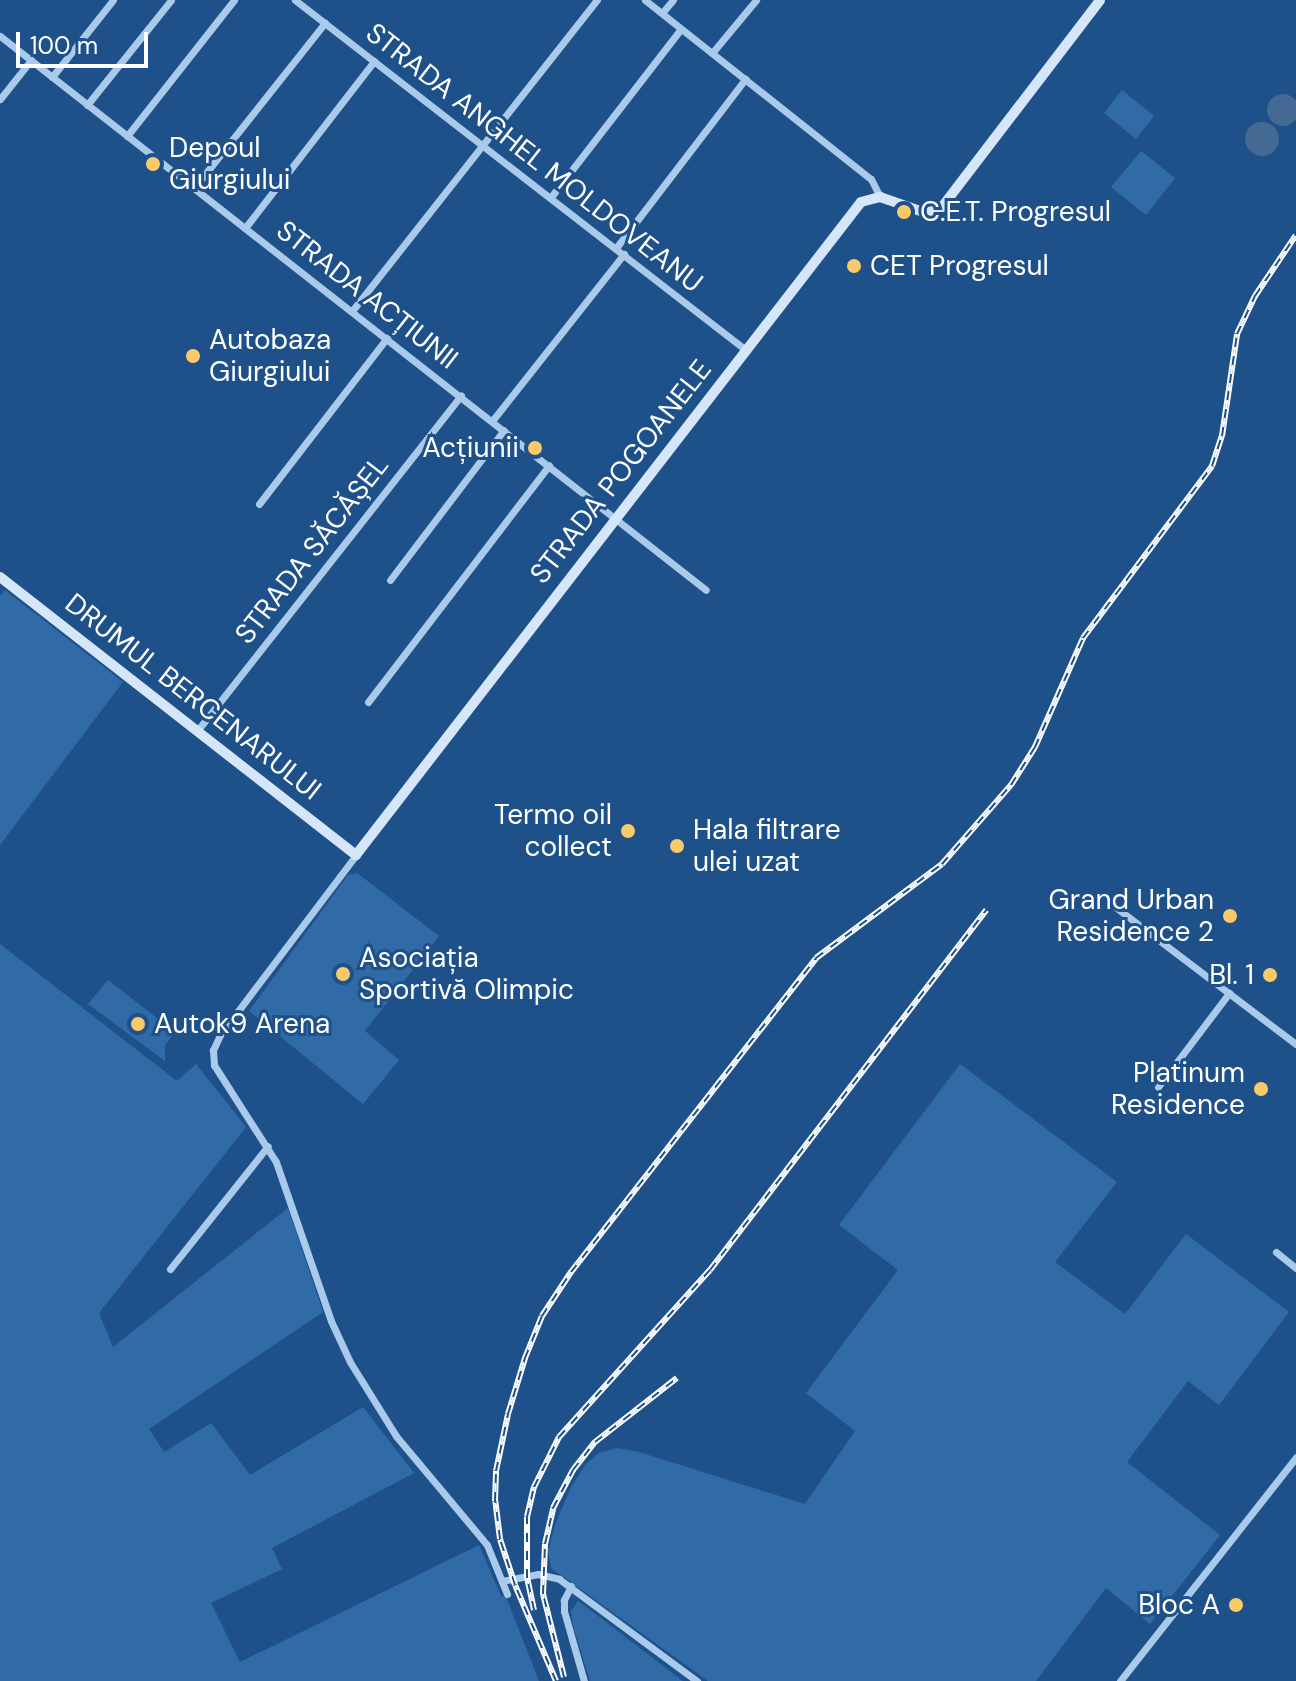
<!DOCTYPE html>
<html>
<head>
<meta charset="utf-8">
<style>
	body { margin:0 }
	#map { position:relative; width:1296px; height:1681px; overflow:hidden; background:#1e5189; font-family:"DM Sans",sans-serif }
	div>[style] { position:absolute }
	.green>* { inset:0; background:#316ba7 }
	.water>* { inset:0; background:#446992 }
	.round { border-radius:50% }
	.street>* { height:7px; margin:-3.5px; padding:0 3.5px; transform-origin:3.5px; border-radius:3.5px; background:#a9caeb }
	.secondary>* { height:10px; margin:-5px; padding:0 5px; transform-origin:5px; border-radius:5px; background:#d5e6f9 }
	.rail>* { height:6px; margin-top:-3px; transform-origin:0; background:repeating-linear-gradient(90deg,#1e5189 0 9px,#fff 0 18px); box-sizing:border-box; border-block:2px solid #fff }
	.dots>* { width:22px; height:22px; translate:-50% -50%; box-sizing:border-box; border:4px solid #1e5189; border-radius:50% }
	span { translate:-50% -50%; white-space:nowrap; text-align:center; line-height:1.15; -webkit-text-stroke:6px #1e5189; paint-order:stroke }
	.poi-label { font-size:28px; color:#fff }
	.left { translate:0 -50%; text-align:left }
	.right { translate:-100% -50%; text-align:right }
	.street-label { font-size:28px; color:#fff }
	.scale { position:absolute; left:16px; top:32px; width:132px; height:36px; box-sizing:border-box; border:4px solid #fff; border-top:0; padding-left:10px; font-size:24px; line-height:28px; white-space:nowrap; color:#fff; -webkit-text-stroke:6px #1e5189; paint-order:stroke }
</style>
</head>
<body>
<div id="map">
	<div class="green">
		<div style="clip-path:polygon(1122px 90px,1154px 116px,1136px 139px,1104px 113px)"></div>
		<div style="clip-path:polygon(1141px 151px,1175px 178px,1146px 215px,1111px 187px)"></div>
		<div style="clip-path:polygon(5px 590px,123px 682px,0 845px,0 596px)"></div>
		<div style="clip-path:polygon(357px 873px,439px 936px,365px 1031px,399px 1060px,363px 1104px,249px 1011px,348px 875px)"></div>
		<div style="clip-path:polygon(0 944px,177px 1081px,196px 1064px,246px 1127px,99px 1313px,113px 1347px,288px 1208px,323px 1312px,149px 1429px,164px 1452px,211px 1423px,250px 1475px,363px 1407px,414px 1473px,272px 1548px,282px 1569px,211px 1603px,240px 1662px,479px 1545px,501px 1596px,506px 1597px,539px 1681px,0 1681px)"></div>
		<div style="clip-path:polygon(108px 980px,175px 1032px,165px 1045px,165px 1061px,88px 1004px)"></div>
		<div style="clip-path:polygon(960px 1064px,1117px 1182px,1055px 1262px,1125px 1314px,1186px 1234px,1289px 1312px,1219px 1405px,1188px 1381px,1127px 1462px,1220px 1535px,1150px 1624px,1106px 1588px,1036px 1681px,708px 1681px,551px 1568px,548px 1551px,556px 1522px,571px 1487px,586px 1464px,599px 1453px,616px 1448px,639px 1452px,805px 1504px,855px 1431px,806px 1393px,898px 1270px,839px 1225px)"></div>
		<div style="clip-path:polygon(578px 1601px,581px 1603px,683px 1681px,590px 1681px,573px 1626px,571px 1611px)"></div>
	</div>
	<div class="water">
		<div class="round" style="left:1267px;top:94px;width:32px;height:32px"></div>
		<div class="round" style="left:1245px;top:122px;width:34px;height:34px"></div>
	</div>
	<div class="street">
		<div style="left:295px;top:0;width:572px;rotate:37.83deg"></div>
		<div style="left:645px;top:0;width:288px;rotate:38.4deg"></div>
		<div style="left:871px;top:179px;width:20px;rotate:63deg"></div>
		<div style="left:662px;top:13px;width:17px;rotate:-50deg"></div>
		<div style="left:0;top:36px;width:897px;rotate:38.12deg"></div>
		<div style="left:712px;top:53px;width:69px;rotate:-50.3deg"></div>
		<div style="left:52px;top:77px;width:98px;rotate:-51.6deg"></div>
		<div style="left:0;top:99px;width:50px;rotate:-51.5deg"></div>
		<div style="left:87px;top:105px;width:134px;rotate:-51.3deg"></div>
		<div style="left:127px;top:136px;width:173px;rotate:-51.8deg"></div>
		<div style="left:194px;top:188px;width:211px;rotate:-51.6deg"></div>
		<div style="left:551px;top:197px;width:212px;rotate:-52.3deg"></div>
		<div style="left:245px;top:228px;width:211px;rotate:-52.3deg"></div>
		<div style="left:616px;top:248px;width:213px;rotate:-52.6deg"></div>
		<div style="left:352px;top:311px;width:396px;rotate:-51.8deg"></div>
		<div style="left:492px;top:421px;width:213px;rotate:-51.7deg"></div>
		<div style="left:259px;top:504px;width:210px;rotate:-52.4deg"></div>
		<div style="left:390px;top:580px;width:188px;rotate:-52.8deg"></div>
		<div style="left:368px;top:702px;width:298px;rotate:-52.6deg"></div>
		<div style="left:197px;top:731px;width:427px;rotate:-51.8deg"></div>
		<div style="left:356px;top:855px;width:226px;rotate:127.1deg"></div>
		<div style="left:220px;top:1035px;width:17px;rotate:115deg"></div>
		<div style="left:213px;top:1050px;width:15px;rotate:86deg"></div>
		<div style="left:214px;top:1065px;width:115px;rotate:57.4deg"></div>
		<div style="left:276px;top:1162px;width:168px;rotate:70.9deg"></div>
		<div style="left:331px;top:1321px;width:45px;rotate:65.1deg"></div>
		<div style="left:350px;top:1362px;width:87px;rotate:58.1deg"></div>
		<div style="left:396px;top:1436px;width:142px;rotate:50.1deg"></div>
		<div style="left:487px;top:1545px;width:53px;rotate:67.8deg"></div>
		<div style="left:1114px;top:906px;width:228px;rotate:37.2deg"></div>
		<div style="left:1158px;top:1087px;width:118px;rotate:-52.9deg"></div>
		<div style="left:1276px;top:1252px;width:26px;rotate:39deg"></div>
		<div style="left:170px;top:1269px;width:157px;rotate:-51.5deg"></div>
		<div style="left:502px;top:1581px;width:37px;rotate:-11deg"></div>
		<div style="left:538px;top:1574px;width:22px;rotate:13deg"></div>
		<div style="left:559px;top:1579px;width:172px;rotate:36.5deg"></div>
		<div style="left:571px;top:1586px;width:16px;rotate:117deg"></div>
		<div style="left:564px;top:1600px;width:11px;rotate:90deg"></div>
		<div style="left:564px;top:1611px;width:73px;rotate:74.1deg"></div>
		<div style="left:1120px;top:1681px;width:285px;rotate:-51.8deg"></div>
	</div>
	<div class="secondary">
		<div style="left:0;top:577px;width:452px;rotate:38deg"></div>
		<div style="left:356px;top:855px;width:825px;rotate:-52.28deg"></div>
		<div style="left:861px;top:202px;width:20px;rotate:-15deg"></div>
		<div style="left:880px;top:197px;width:49px;rotate:19.2deg"></div>
		<div style="left:926px;top:213px;width:17px;rotate:-21deg"></div>
		<div style="left:942px;top:207px;width:260px;rotate:-52.6deg"></div>
	</div>
	<div class="rail">
		<div style="left:534px;top:1610px;width:33px;rotate:-102deg"></div>
		<div style="left:527px;top:1578px;width:61px;rotate:-90deg"></div>
		<div style="left:527px;top:1517px;width:31px;rotate:-77deg"></div>
		<div style="left:534px;top:1487px;width:56px;rotate:-63.4deg"></div>
		<div style="left:559px;top:1437px;width:225px;rotate:-47.9deg"></div>
		<div style="left:710px;top:1270px;width:454px;rotate:-52.5deg"></div>
		<div style="left:564px;top:1677px;width:86px;rotate:-104.2deg"></div>
		<div style="left:543px;top:1594px;width:50px;rotate:-87.7deg"></div>
		<div style="left:545px;top:1544px;width:37px;rotate:-77deg"></div>
		<div style="left:553px;top:1508px;width:43px;rotate:-62.2deg"></div>
		<div style="left:573px;top:1470px;width:36px;rotate:-52deg"></div>
		<div style="left:595px;top:1442px;width:104px;rotate:-38deg"></div>
		<div style="left:556px;top:1681px;width:104px;rotate:-113.1deg"></div>
		<div style="left:515px;top:1585px;width:48px;rotate:-108.1deg"></div>
		<div style="left:500px;top:1539px;width:38px;rotate:-97deg"></div>
		<div style="left:495px;top:1501px;width:30px;rotate:-88deg"></div>
		<div style="left:496px;top:1471px;width:58px;rotate:-78.1deg"></div>
		<div style="left:508px;top:1414px;width:59px;rotate:-73.1deg"></div>
		<div style="left:525px;top:1358px;width:45px;rotate:-68deg"></div>
		<div style="left:542px;top:1316px;width:53px;rotate:-56.6deg"></div>
		<div style="left:571px;top:1272px;width:398px;rotate:-52deg"></div>
		<div style="left:816px;top:958px;width:157px;rotate:-36.7deg"></div>
		<div style="left:942px;top:864px;width:105px;rotate:-48.9deg"></div>
		<div style="left:1011px;top:785px;width:45px;rotate:-57.7deg"></div>
		<div style="left:1035px;top:747px;width:119px;rotate:-66.2deg"></div>
		<div style="left:1083px;top:638px;width:215px;rotate:-53.1deg"></div>
		<div style="left:1212px;top:466px;width:32px;rotate:-72deg"></div>
		<div style="left:1222px;top:436px;width:103px;rotate:-81.6deg"></div>
		<div style="left:1237px;top:334px;width:42px;rotate:-64.7deg"></div>
		<div style="left:1255px;top:296px;width:73px;rotate:-56.1deg"></div>
	</div>
	<div class="dots">
		<div style="left:153px;top:164px;background:#faca68"></div>
		<div style="left:904px;top:212px;background:#faca68"></div>
		<div style="left:854px;top:266px;background:#faca68"></div>
		<div style="left:193px;top:356px;background:#faca68"></div>
		<div style="left:535px;top:448px;background:#faca68"></div>
		<div style="left:628px;top:831px;background:#faca68"></div>
		<div style="left:677px;top:846px;background:#faca68"></div>
		<div style="left:1230px;top:916px;background:#faca68"></div>
		<div style="left:343px;top:974px;background:#faca68"></div>
		<div style="left:1270px;top:975px;background:#faca68"></div>
		<div style="left:138px;top:1024px;background:#faca68"></div>
		<div style="left:1261px;top:1089px;background:#faca68"></div>
		<div style="left:1236px;top:1605px;background:#faca68"></div>
	</div>
	<div class="poi-label">
		<span class="left" style="left:169px;top:164px">Depoul<br>Giurgiului</span>
		<span class="left" style="left:920px;top:212px">C.E.T. Progresul</span>
		<span class="left" style="left:870px;top:266px">CET Progresul</span>
		<span class="left" style="left:209px;top:356px">Autobaza<br>Giurgiului</span>
		<span class="right" style="left:519px;top:448px">Acțiunii</span>
		<span class="right" style="left:612px;top:831px">Termo oil<br>collect</span>
		<span class="left" style="left:693px;top:846px">Hala filtrare<br>ulei uzat</span>
		<span class="right" style="left:1214px;top:916px">Grand Urban<br>Residence 2</span>
		<span class="left" style="left:359px;top:974px">Asociația<br>Sportivă Olimpic</span>
		<span class="right" style="left:1254px;top:975px">Bl. 1</span>
		<span class="left" style="left:154px;top:1024px">Autok9 Arena</span>
		<span class="right" style="left:1245px;top:1089px">Platinum<br>Residence</span>
		<span class="right" style="left:1220px;top:1605px">Bloc A</span>
	</div>
	<div class="street-label">
		<span style="left:534px;top:158px;rotate:38deg">STRADA ANGHEL MOLDOVEANU</span>
		<span style="left:367px;top:295px;rotate:38deg">STRADA ACȚIUNII</span>
		<span style="left:621px;top:472px;rotate:-52deg">STRADA POGOANELE</span>
		<span style="left:312px;top:550px;rotate:-52deg">STRADA SĂCĂȘEL</span>
		<span style="left:193px;top:697px;rotate:38deg">DRUMUL BERCENARULUI</span>
	</div>
	<div class="scale">100 m</div>
</div>
</body>
</html>
